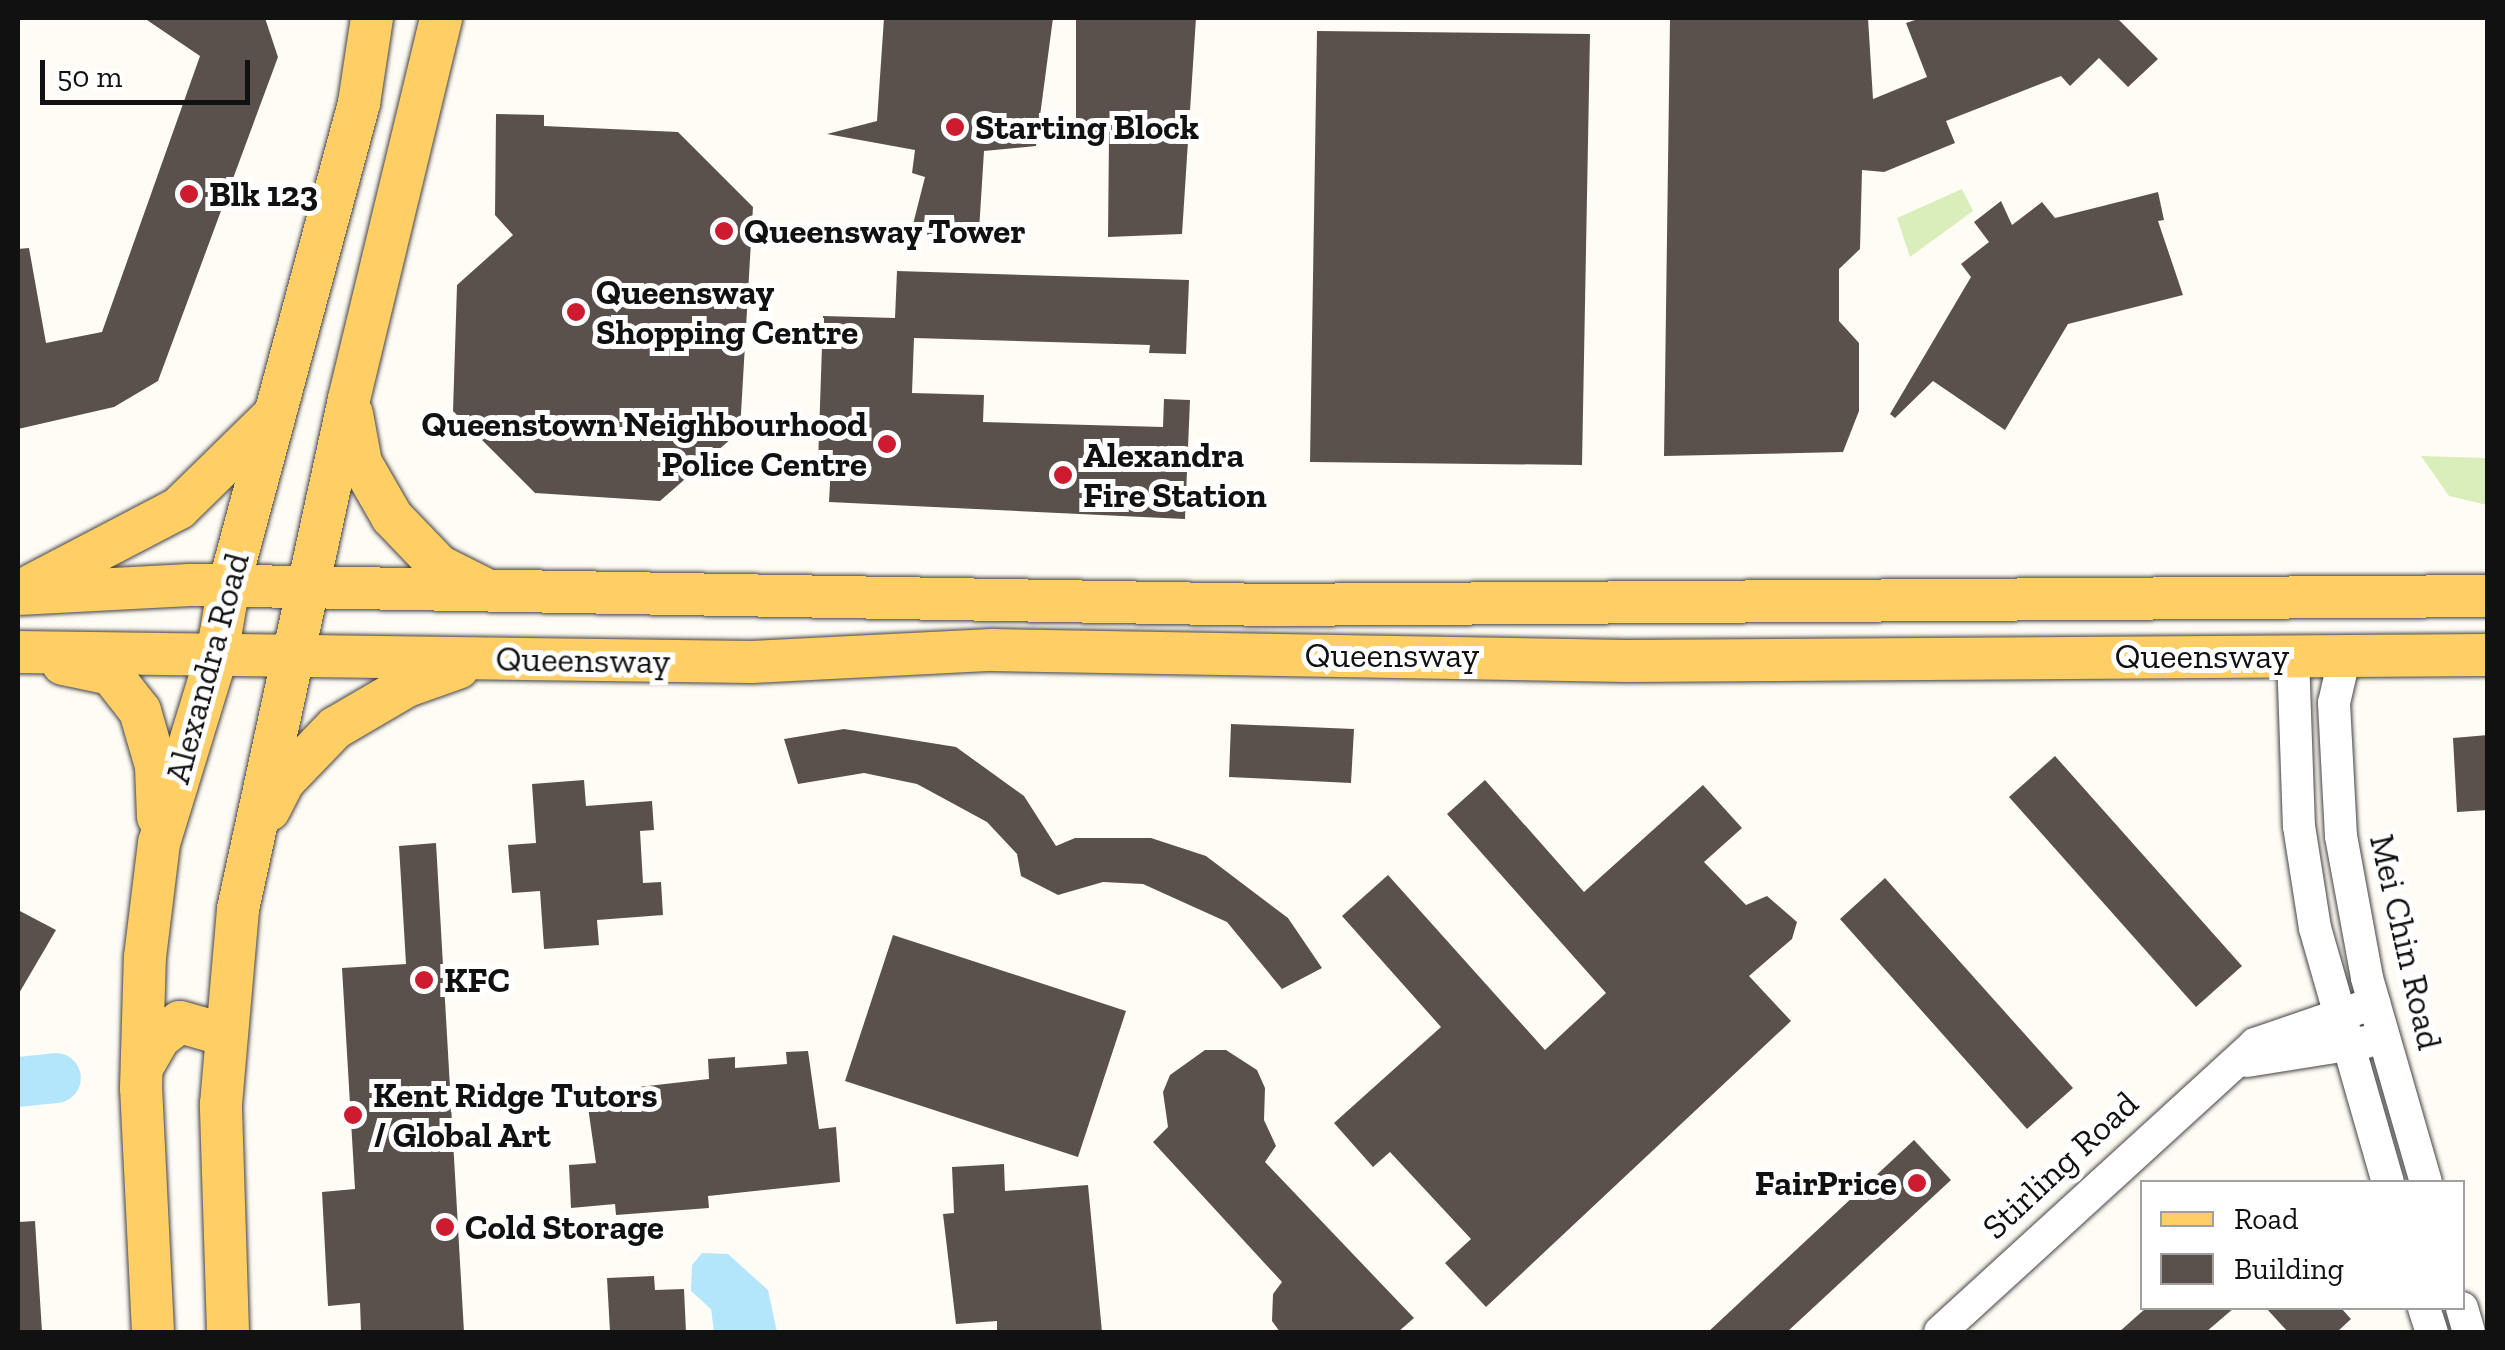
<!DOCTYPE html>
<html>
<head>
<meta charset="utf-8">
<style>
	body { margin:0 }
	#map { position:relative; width:2505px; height:1350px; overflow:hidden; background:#fffcf5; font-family:"Zilla Slab",serif }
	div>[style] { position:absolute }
	.green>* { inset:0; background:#d9eeba }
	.water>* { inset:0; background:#b4e6fb }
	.river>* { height:50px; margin:-25px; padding:0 25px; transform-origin:25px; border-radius:25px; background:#b4e6fb }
	.building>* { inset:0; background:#5b514c }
	.roads { filter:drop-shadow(0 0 2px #444) drop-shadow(0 0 2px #444) }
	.minor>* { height:32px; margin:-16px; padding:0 16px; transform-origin:16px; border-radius:16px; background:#fff }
	.major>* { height:42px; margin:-21px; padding:0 21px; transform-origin:21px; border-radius:21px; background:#ffcf65 }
	.dots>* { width:28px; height:28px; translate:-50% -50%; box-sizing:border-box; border:5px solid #fff; border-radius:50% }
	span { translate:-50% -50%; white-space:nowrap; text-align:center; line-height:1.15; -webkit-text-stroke:10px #fff; paint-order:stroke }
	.poi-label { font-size:35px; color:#111; font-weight:700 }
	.left { translate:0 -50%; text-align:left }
	.right { translate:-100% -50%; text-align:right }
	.street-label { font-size:35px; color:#111 }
	.frame { position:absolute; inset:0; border:20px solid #111; pointer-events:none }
	.legend { position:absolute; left:2140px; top:1180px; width:325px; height:130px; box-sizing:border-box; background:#fff; border:2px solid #a0a0a0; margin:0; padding:12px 18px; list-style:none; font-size:30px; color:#111 }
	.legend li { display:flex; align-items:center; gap:20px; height:50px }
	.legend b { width:50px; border:2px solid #a0a0a0 }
	.scale { position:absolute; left:40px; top:60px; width:210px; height:45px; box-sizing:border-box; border:5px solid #111; border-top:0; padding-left:12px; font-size:30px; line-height:35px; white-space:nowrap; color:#111; -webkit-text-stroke:8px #fff; paint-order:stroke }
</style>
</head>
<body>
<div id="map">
	<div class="green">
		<div style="clip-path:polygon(1962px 189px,1973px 211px,1910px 257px,1897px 218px)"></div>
		<div style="clip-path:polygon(2421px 456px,2487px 458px,2487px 505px,2449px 496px)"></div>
	</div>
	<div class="water">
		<div style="clip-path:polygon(702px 1253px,728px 1254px,768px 1290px,777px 1332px,714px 1332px,711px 1309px,691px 1291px,692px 1265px)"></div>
	</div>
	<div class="river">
		<div style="left:18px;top:1082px;width:38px;rotate:-6deg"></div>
	</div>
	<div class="building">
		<div style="clip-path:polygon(144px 18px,265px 18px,278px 57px,158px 381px,114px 407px,18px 429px,18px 249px,29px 248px,46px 343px,102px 332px,200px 56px)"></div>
		<div style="clip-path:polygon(884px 18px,1053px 18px,1036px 146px,984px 151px,979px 231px,910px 236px,925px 177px,912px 173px,915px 150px,827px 134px,877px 121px)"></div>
		<div style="clip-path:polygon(1076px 18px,1196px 18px,1182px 234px,1108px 237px,1109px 135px,1076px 138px)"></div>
		<div style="clip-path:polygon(1670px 18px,1868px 18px,1873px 99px,1927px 77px,1906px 23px,1921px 18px,2117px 18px,2158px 59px,2128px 87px,2099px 58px,2070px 86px,2061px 76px,1946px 121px,1955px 143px,1884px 172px,1862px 170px,1860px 249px,1839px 269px,1839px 321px,1859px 343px,1859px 411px,1843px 452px,1664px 456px)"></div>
		<div style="clip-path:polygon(1317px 31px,1590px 34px,1582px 465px,1310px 462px)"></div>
		<div style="clip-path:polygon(496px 114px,544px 115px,544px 126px,678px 132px,753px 207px,740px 431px,660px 501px,535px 493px,453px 411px,457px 285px,513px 235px,495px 215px)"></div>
		<div style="clip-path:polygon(2158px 192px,2164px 220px,2158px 221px,2183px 295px,2068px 324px,2005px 430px,1933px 381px,1895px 418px,1890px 414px,1971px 277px,1961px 264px,1989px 242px,1974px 222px,2001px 201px,2012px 225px,2042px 202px,2055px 218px)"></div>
		<div style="clip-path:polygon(897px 271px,1189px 280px,1186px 354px,1149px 353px,1150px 345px,914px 338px,912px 393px,984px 395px,983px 422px,1163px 427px,1164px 399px,1190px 400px,1185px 519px,829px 502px,831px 464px,818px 464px,823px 316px,895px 318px)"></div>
		<div style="clip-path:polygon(1231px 724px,1354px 729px,1351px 783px,1229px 777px)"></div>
		<div style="clip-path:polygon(844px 729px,956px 747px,1024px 796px,1056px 846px,1075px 838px,1151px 838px,1206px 856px,1288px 918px,1322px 968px,1282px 989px,1227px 922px,1143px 884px,1103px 882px,1058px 895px,1021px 876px,1017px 854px,987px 822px,917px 784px,864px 773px,798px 784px,784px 739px)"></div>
		<div style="clip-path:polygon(2488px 735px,2488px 810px,2457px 812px,2453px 738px)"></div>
		<div style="clip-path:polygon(2055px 756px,2242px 966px,2196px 1007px,2009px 797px)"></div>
		<div style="clip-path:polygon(584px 780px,586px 806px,652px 801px,654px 830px,640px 831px,643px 883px,661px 882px,663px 915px,597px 920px,599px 945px,544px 949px,540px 891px,512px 893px,508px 845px,536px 843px,532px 784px)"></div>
		<div style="clip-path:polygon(1485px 780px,1584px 892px,1703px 785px,1742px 828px,1704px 862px,1746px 905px,1767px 896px,1797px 922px,1792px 939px,1749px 976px,1791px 1021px,1486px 1307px,1445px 1263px,1471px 1239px,1390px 1152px,1373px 1167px,1334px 1123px,1441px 1027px,1342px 916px,1388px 875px,1545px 1050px,1606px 993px,1447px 814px)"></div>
		<div style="clip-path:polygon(436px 843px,464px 1332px,361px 1332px,360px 1303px,328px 1306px,322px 1192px,355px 1189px,342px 968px,406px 964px,399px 846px)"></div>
		<div style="clip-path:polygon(1885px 878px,2073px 1088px,2027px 1129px,1840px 919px)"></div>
		<div style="clip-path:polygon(18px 910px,56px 930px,18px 995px)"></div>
		<div style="clip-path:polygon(893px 935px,1126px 1011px,1078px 1157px,845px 1081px)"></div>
		<div style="clip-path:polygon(1205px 1050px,1226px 1050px,1257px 1070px,1265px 1088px,1264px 1120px,1276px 1146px,1265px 1162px,1414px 1318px,1398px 1332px,1280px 1332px,1272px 1321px,1273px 1294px,1282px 1282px,1153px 1142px,1168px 1127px,1163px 1092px,1170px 1075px)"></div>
		<div style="clip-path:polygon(808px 1051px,819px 1129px,836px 1127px,840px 1182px,708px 1196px,709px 1208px,616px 1215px,615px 1204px,571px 1208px,569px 1165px,596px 1163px,586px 1093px,709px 1079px,708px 1059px,735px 1057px,735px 1068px,787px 1064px,786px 1052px)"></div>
		<div style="clip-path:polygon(1914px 1140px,1951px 1180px,1787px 1332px,1708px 1332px)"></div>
		<div style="clip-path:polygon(1004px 1164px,1005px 1191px,1088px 1185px,1102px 1332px,997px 1332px,997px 1321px,956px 1324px,943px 1214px,954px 1213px,952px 1167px)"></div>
		<div style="clip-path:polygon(35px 1221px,42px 1332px,18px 1332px,18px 1222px)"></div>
		<div style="clip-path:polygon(654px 1276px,655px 1290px,684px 1289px,686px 1332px,610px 1332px,607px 1278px)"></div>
		<div style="clip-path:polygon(2146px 1308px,2234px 1308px,2206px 1332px,2119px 1332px)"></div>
		<div style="clip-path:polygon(2266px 1308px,2341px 1308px,2351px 1319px,2337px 1332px,2288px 1332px)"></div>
	</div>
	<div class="roads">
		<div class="minor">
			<div style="left:2345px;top:655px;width:49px;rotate:102.9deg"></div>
			<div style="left:2334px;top:703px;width:133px;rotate:87deg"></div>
			<div style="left:2341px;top:836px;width:144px;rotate:79.6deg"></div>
			<div style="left:2367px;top:978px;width:212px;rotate:73.9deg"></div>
			<div style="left:2293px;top:656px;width:170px;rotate:88deg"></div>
			<div style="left:2299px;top:826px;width:103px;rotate:81.1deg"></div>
			<div style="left:2315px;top:928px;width:264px;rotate:74deg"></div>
			<div style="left:2247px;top:1061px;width:121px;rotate:-9.1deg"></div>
			<div style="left:2424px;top:1308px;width:25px;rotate:72deg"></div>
			<div style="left:2462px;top:1308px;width:25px;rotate:74deg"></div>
			<div style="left:1940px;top:1332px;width:427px;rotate:-42.4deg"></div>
			<div style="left:2255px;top:1044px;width:126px;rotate:-19deg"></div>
		</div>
		<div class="major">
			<div style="left:352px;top:414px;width:50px;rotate:79.6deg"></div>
			<div style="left:361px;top:463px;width:62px;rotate:60.1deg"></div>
			<div style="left:392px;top:517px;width:68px;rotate:46.2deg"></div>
			<div style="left:439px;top:566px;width:49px;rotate:26.6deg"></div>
			<div style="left:32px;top:585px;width:166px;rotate:-27.6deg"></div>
			<div style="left:179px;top:508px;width:127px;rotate:-44.4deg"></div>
			<div style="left:18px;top:594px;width:172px;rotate:-3deg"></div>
			<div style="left:190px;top:585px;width:1078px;rotate:1.06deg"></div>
			<div style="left:1268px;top:605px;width:1220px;rotate:-0.42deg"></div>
			<div style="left:18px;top:652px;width:734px;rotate:0.78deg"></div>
			<div style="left:752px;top:662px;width:240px;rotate:-2.9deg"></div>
			<div style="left:992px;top:650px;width:635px;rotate:0.99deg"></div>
			<div style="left:1627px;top:661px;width:861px;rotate:-0.4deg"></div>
			<div style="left:63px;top:664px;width:49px;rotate:11.8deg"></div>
			<div style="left:111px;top:674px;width:47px;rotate:51.9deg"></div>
			<div style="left:140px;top:711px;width:57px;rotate:73.8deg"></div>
			<div style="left:156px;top:766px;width:51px;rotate:87.8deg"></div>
			<div style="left:269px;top:810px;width:33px;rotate:-63deg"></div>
			<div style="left:284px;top:781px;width:74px;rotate:-46.1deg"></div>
			<div style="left:335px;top:728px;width:83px;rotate:-30.3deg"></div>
			<div style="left:407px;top:686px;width:54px;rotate:-19.4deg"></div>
			<div style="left:143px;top:1066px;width:34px;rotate:-60deg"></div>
			<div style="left:160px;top:1037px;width:25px;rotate:-37deg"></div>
			<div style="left:180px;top:1022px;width:44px;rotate:15.9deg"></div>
			<div style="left:153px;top:1332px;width:244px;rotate:-92.8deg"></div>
			<div style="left:141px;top:1088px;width:131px;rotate:-88.3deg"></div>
			<div style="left:145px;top:957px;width:115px;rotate:-83deg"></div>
			<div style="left:159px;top:843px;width:197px;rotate:-72.9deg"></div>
			<div style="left:217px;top:655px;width:71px;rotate:-80.3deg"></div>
			<div style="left:229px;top:585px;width:499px;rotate:-74.9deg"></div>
			<div style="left:359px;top:103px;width:86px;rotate:-81.3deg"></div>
			<div style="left:228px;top:1332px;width:228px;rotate:-91.8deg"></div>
			<div style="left:221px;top:1104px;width:196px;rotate:-85deg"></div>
			<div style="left:238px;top:909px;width:522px;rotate:-77.72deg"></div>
			<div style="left:349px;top:399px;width:392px;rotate:-76.4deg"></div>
		</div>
	</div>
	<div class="dots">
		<div style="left:955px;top:127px;background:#cf1b30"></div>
		<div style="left:189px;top:194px;background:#cf1b30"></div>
		<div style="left:724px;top:231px;background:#cf1b30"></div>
		<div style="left:576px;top:312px;background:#cf1b30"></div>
		<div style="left:887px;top:444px;background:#cf1b30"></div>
		<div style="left:1063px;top:475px;background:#cf1b30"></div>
		<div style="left:424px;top:980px;background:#cf1b30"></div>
		<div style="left:353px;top:1115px;background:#cf1b30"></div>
		<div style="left:1917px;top:1183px;background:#cf1b30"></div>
		<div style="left:445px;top:1227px;background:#cf1b30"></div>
	</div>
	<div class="poi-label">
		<span class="left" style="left:975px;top:127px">Starting Block</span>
		<span class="left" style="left:209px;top:194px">Blk 123</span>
		<span class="left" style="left:744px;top:231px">Queensway Tower</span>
		<span class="left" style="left:596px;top:312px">Queensway<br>Shopping Centre</span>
		<span class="right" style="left:867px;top:444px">Queenstown Neighbourhood<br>Police Centre</span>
		<span class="left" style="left:1083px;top:475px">Alexandra<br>Fire Station</span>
		<span class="left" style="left:444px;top:980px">KFC</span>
		<span class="left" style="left:373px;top:1115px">Kent Ridge Tutors<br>/ Global Art</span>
		<span class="right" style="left:1897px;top:1183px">FairPrice</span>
		<span class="left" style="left:465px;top:1227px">Cold Storage</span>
	</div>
	<div class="street-label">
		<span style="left:1392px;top:655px">Queensway</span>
		<span style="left:2202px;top:656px">Queensway</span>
		<span style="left:583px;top:660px;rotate:1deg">Queensway</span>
		<span style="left:207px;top:668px;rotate:-75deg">Alexandra Road</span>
		<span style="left:2406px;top:942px;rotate:77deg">Mei Chin Road</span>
		<span style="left:2060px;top:1165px;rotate:-43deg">Stirling Road</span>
	</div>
	<div class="frame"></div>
	<ul class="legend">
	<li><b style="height:12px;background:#ffcf65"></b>Road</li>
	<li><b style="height:28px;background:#5b514c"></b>Building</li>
	</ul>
	<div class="scale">50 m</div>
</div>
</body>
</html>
